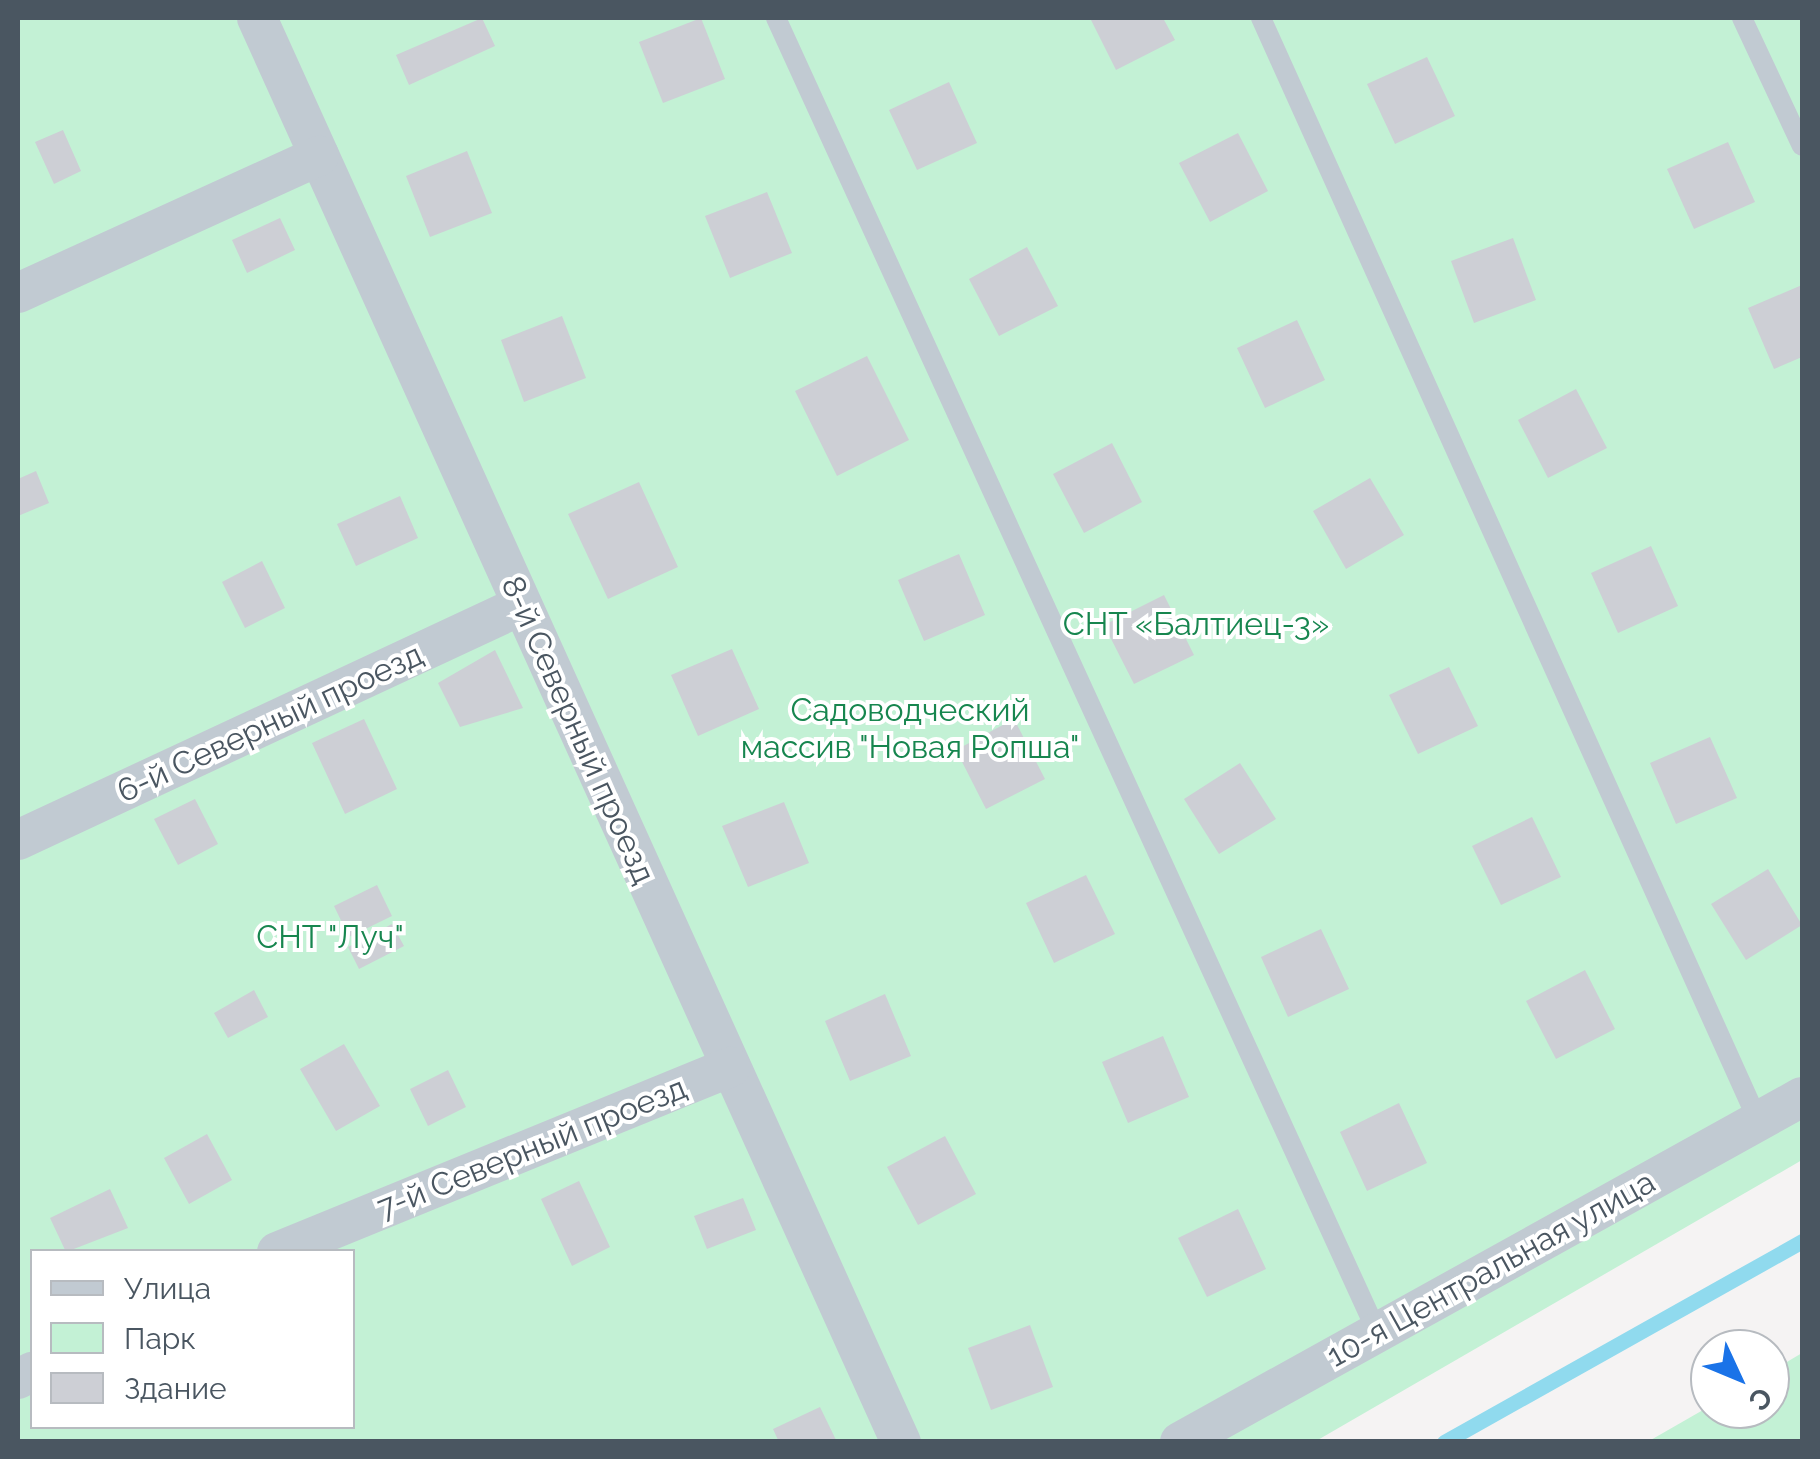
<!DOCTYPE html>
<html>
<head>
<meta charset="utf-8">
<style>
	body { margin:0 }
	#map { position:relative; width:1820px; height:1459px; overflow:hidden; background:#f5f3f3; font-family:Raleway,sans-serif }
	div>[style] { position:absolute }
	.green>* { inset:0; background:#c3f1d5 }
	.stream>* { height:15px; margin:-7.5px; padding:0 7.5px; transform-origin:7.5px; border-radius:7.5px; background:#90daee }
	.building>* { inset:0; background:#cdcfd5 }
	.service>* { height:20px; margin:-10px; padding:0 10px; transform-origin:10px; border-radius:10px; background:#c1cad2 }
	.minor>* { height:40px; margin:-20px; padding:0 20px; transform-origin:20px; border-radius:20px; background:#c1cad2 }
	span { translate:-50% -50%; white-space:nowrap; text-align:center; line-height:1.15; -webkit-text-stroke:8px #fff; paint-order:stroke }
	.park-label { font-size:32px; color:#17864f }
	.street-label { font-size:32px; color:#4a5661 }
	.frame { position:absolute; inset:0; border:20px solid #4a5661; pointer-events:none }
	.legend { position:absolute; left:30px; top:1249px; width:325px; height:180px; box-sizing:border-box; background:#fff; border:2px solid #b7bbc0; margin:0; padding:12px 18px; list-style:none; font-size:30px; color:#4a5661 }
	.legend li { display:flex; align-items:center; gap:20px; height:50px }
	.legend b { width:50px; border:2px solid #b7bbc0 }
	.north { position:absolute; left:1690px; top:1329px; width:100px; height:100px; box-sizing:border-box; background:#fff; border:2px solid #b7bbc0; border-radius:50%; rotate:134deg; font-size:28px; font-weight:700; line-height:40px; text-align:center; color:#4a5661 }
	.north::after { content:''; display:block; margin:auto; width:35px; height:45px; background:#1a73e8; clip-path:polygon(50% 0,100% 100%,50% 72%,0 100%) }
</style>
</head>
<body>
<div id="map">
	<div class="green">
		<div style="clip-path:polygon(evenodd,18px 18px,1802px 18px,1802px 1160px,1316px 1441px,18px 1441px,18px 18px,32px 1252px,352px 1252px,352px 1426px,32px 1426px,32px 1252px)"></div>
		<div style="clip-path:polygon(1802px 1353px,1802px 1441px,1649px 1441px,1710px 1406px,1770px 1409px,1770px 1372px)"></div>
	</div>
	<div class="stream">
		<div style="left:1444px;top:1442px;width:411px;rotate:-29.3deg"></div>
	</div>
	<div class="building">
		<div style="clip-path:polygon(482px 18px,495px 46px,409px 85px,396px 55px)"></div>
		<div style="clip-path:polygon(701px 18px,725px 79px,663px 103px,639px 42px)"></div>
		<div style="clip-path:polygon(1090px 18px,1163px 18px,1175px 40px,1116px 70px)"></div>
		<div style="clip-path:polygon(1427px 57px,1455px 116px,1395px 144px,1367px 84px)"></div>
		<div style="clip-path:polygon(949px 82px,977px 143px,917px 170px,889px 110px)"></div>
		<div style="clip-path:polygon(63px 130px,81px 171px,54px 184px,35px 142px)"></div>
		<div style="clip-path:polygon(1238px 133px,1268px 191px,1210px 222px,1179px 163px)"></div>
		<div style="clip-path:polygon(1728px 142px,1755px 202px,1694px 229px,1667px 169px)"></div>
		<div style="clip-path:polygon(467px 151px,492px 213px,430px 237px,406px 176px)"></div>
		<div style="clip-path:polygon(767px 192px,792px 253px,730px 278px,705px 216px)"></div>
		<div style="clip-path:polygon(280px 218px,295px 250px,247px 273px,232px 240px)"></div>
		<div style="clip-path:polygon(1513px 238px,1536px 300px,1474px 323px,1451px 261px)"></div>
		<div style="clip-path:polygon(1027px 247px,1058px 306px,999px 336px,969px 279px)"></div>
		<div style="clip-path:polygon(1802px 285px,1802px 357px,1774px 369px,1748px 308px)"></div>
		<div style="clip-path:polygon(562px 316px,586px 378px,524px 402px,501px 340px)"></div>
		<div style="clip-path:polygon(1297px 320px,1325px 380px,1265px 408px,1237px 348px)"></div>
		<div style="clip-path:polygon(867px 356px,909px 440px,837px 476px,795px 391px)"></div>
		<div style="clip-path:polygon(1576px 389px,1607px 448px,1548px 478px,1518px 420px)"></div>
		<div style="clip-path:polygon(1112px 443px,1142px 502px,1084px 533px,1053px 474px)"></div>
		<div style="clip-path:polygon(36px 471px,49px 503px,18px 516px,18px 479px)"></div>
		<div style="clip-path:polygon(1370px 478px,1404px 535px,1346px 569px,1313px 511px)"></div>
		<div style="clip-path:polygon(639px 482px,678px 567px,608px 599px,568px 514px)"></div>
		<div style="clip-path:polygon(400px 496px,418px 538px,356px 566px,337px 524px)"></div>
		<div style="clip-path:polygon(1651px 546px,1678px 606px,1618px 633px,1591px 573px)"></div>
		<div style="clip-path:polygon(959px 554px,985px 615px,924px 641px,898px 580px)"></div>
		<div style="clip-path:polygon(262px 561px,285px 608px,245px 628px,222px 582px)"></div>
		<div style="clip-path:polygon(1164px 595px,1194px 655px,1134px 684px,1104px 625px)"></div>
		<div style="clip-path:polygon(732px 649px,759px 709px,698px 736px,671px 675px)"></div>
		<div style="clip-path:polygon(495px 650px,523px 708px,460px 727px,438px 683px)"></div>
		<div style="clip-path:polygon(1449px 667px,1478px 726px,1418px 754px,1389px 695px)"></div>
		<div style="clip-path:polygon(364px 719px,397px 789px,345px 814px,312px 743px)"></div>
		<div style="clip-path:polygon(1014px 719px,1045px 779px,986px 809px,956px 750px)"></div>
		<div style="clip-path:polygon(1710px 737px,1737px 798px,1676px 824px,1650px 763px)"></div>
		<div style="clip-path:polygon(1240px 763px,1276px 819px,1219px 854px,1184px 799px)"></div>
		<div style="clip-path:polygon(195px 799px,218px 844px,178px 865px,154px 819px)"></div>
		<div style="clip-path:polygon(784px 802px,809px 863px,748px 887px,722px 826px)"></div>
		<div style="clip-path:polygon(1532px 817px,1561px 877px,1501px 905px,1472px 846px)"></div>
		<div style="clip-path:polygon(1768px 869px,1802px 925px,1746px 960px,1711px 904px)"></div>
		<div style="clip-path:polygon(1086px 875px,1115px 934px,1054px 963px,1026px 903px)"></div>
		<div style="clip-path:polygon(377px 885px,392px 916px,349px 937px,334px 906px)"></div>
		<div style="clip-path:polygon(392px 924px,404px 946px,359px 969px,348px 947px)"></div>
		<div style="clip-path:polygon(1321px 929px,1349px 989px,1288px 1017px,1261px 957px)"></div>
		<div style="clip-path:polygon(1585px 970px,1615px 1029px,1556px 1059px,1526px 1001px)"></div>
		<div style="clip-path:polygon(254px 990px,268px 1017px,228px 1038px,214px 1013px)"></div>
		<div style="clip-path:polygon(885px 994px,911px 1056px,850px 1081px,825px 1021px)"></div>
		<div style="clip-path:polygon(1163px 1036px,1189px 1097px,1128px 1123px,1102px 1062px)"></div>
		<div style="clip-path:polygon(344px 1044px,380px 1106px,336px 1131px,300px 1069px)"></div>
		<div style="clip-path:polygon(448px 1070px,466px 1107px,428px 1126px,410px 1089px)"></div>
		<div style="clip-path:polygon(1399px 1103px,1427px 1163px,1367px 1191px,1340px 1132px)"></div>
		<div style="clip-path:polygon(207px 1134px,232px 1180px,189px 1204px,164px 1158px)"></div>
		<div style="clip-path:polygon(945px 1136px,976px 1194px,918px 1225px,887px 1167px)"></div>
		<div style="clip-path:polygon(579px 1181px,610px 1247px,572px 1266px,541px 1199px)"></div>
		<div style="clip-path:polygon(110px 1189px,128px 1228px,66px 1252px,50px 1218px)"></div>
		<div style="clip-path:polygon(743px 1198px,756px 1230px,707px 1249px,694px 1216px)"></div>
		<div style="clip-path:polygon(1238px 1209px,1266px 1269px,1207px 1297px,1178px 1238px)"></div>
		<div style="clip-path:polygon(1030px 1325px,1053px 1387px,991px 1410px,968px 1348px)"></div>
		<div style="clip-path:polygon(820px 1407px,837px 1442px,779px 1442px,773px 1429px)"></div>
	</div>
	<div class="service">
		<div style="left:776px;top:18px;width:1445px;rotate:65.42deg"></div>
		<div style="left:1261px;top:18px;width:1210px;rotate:65.74deg"></div>
		<div style="left:1742px;top:18px;width:141px;rotate:64.9deg"></div>
	</div>
	<div class="minor">
		<div style="left:257px;top:18px;width:1563px;rotate:65.67deg"></div>
		<div style="left:18px;top:293px;width:331px;rotate:-24.5deg"></div>
		<div style="left:18px;top:840px;width:556px;rotate:-25deg"></div>
		<div style="left:277px;top:1252px;width:490px;rotate:-22.2deg"></div>
		<div style="left:18px;top:1379px;width:16px;rotate:-27deg"></div>
		<div style="left:1180px;top:1442px;width:711px;rotate:-29.02deg"></div>
	</div>
	<div class="park-label">
		<span style="left:1196px;top:624px">СНТ «Балтиец-3»</span>
		<span style="left:910px;top:729px">Садоводческий<br>массив "Новая Ропша"</span>
		<span style="left:330px;top:937px">СНТ "Луч"</span>
	</div>
	<div class="street-label">
		<span style="left:270px;top:723px;rotate:-25deg">6-й Северный проезд</span>
		<span style="left:578px;top:730px;rotate:66deg">8-й Северный проезд</span>
		<span style="left:532px;top:1148px;rotate:-22deg">7-й Северный проезд</span>
		<span style="left:1491px;top:1269px;rotate:-29deg">10-я Центральная улица</span>
	</div>
	<div class="frame"></div>
	<ul class="legend">
	<li><b style="height:12px;background:#c1cad2"></b>Улица</li>
	<li><b style="height:28px;background:#c3f1d5"></b>Парк</li>
	<li><b style="height:28px;background:#cdcfd5"></b>Здание</li>
	</ul>
	<div class="north">С</div>
</div>
</body>
</html>
